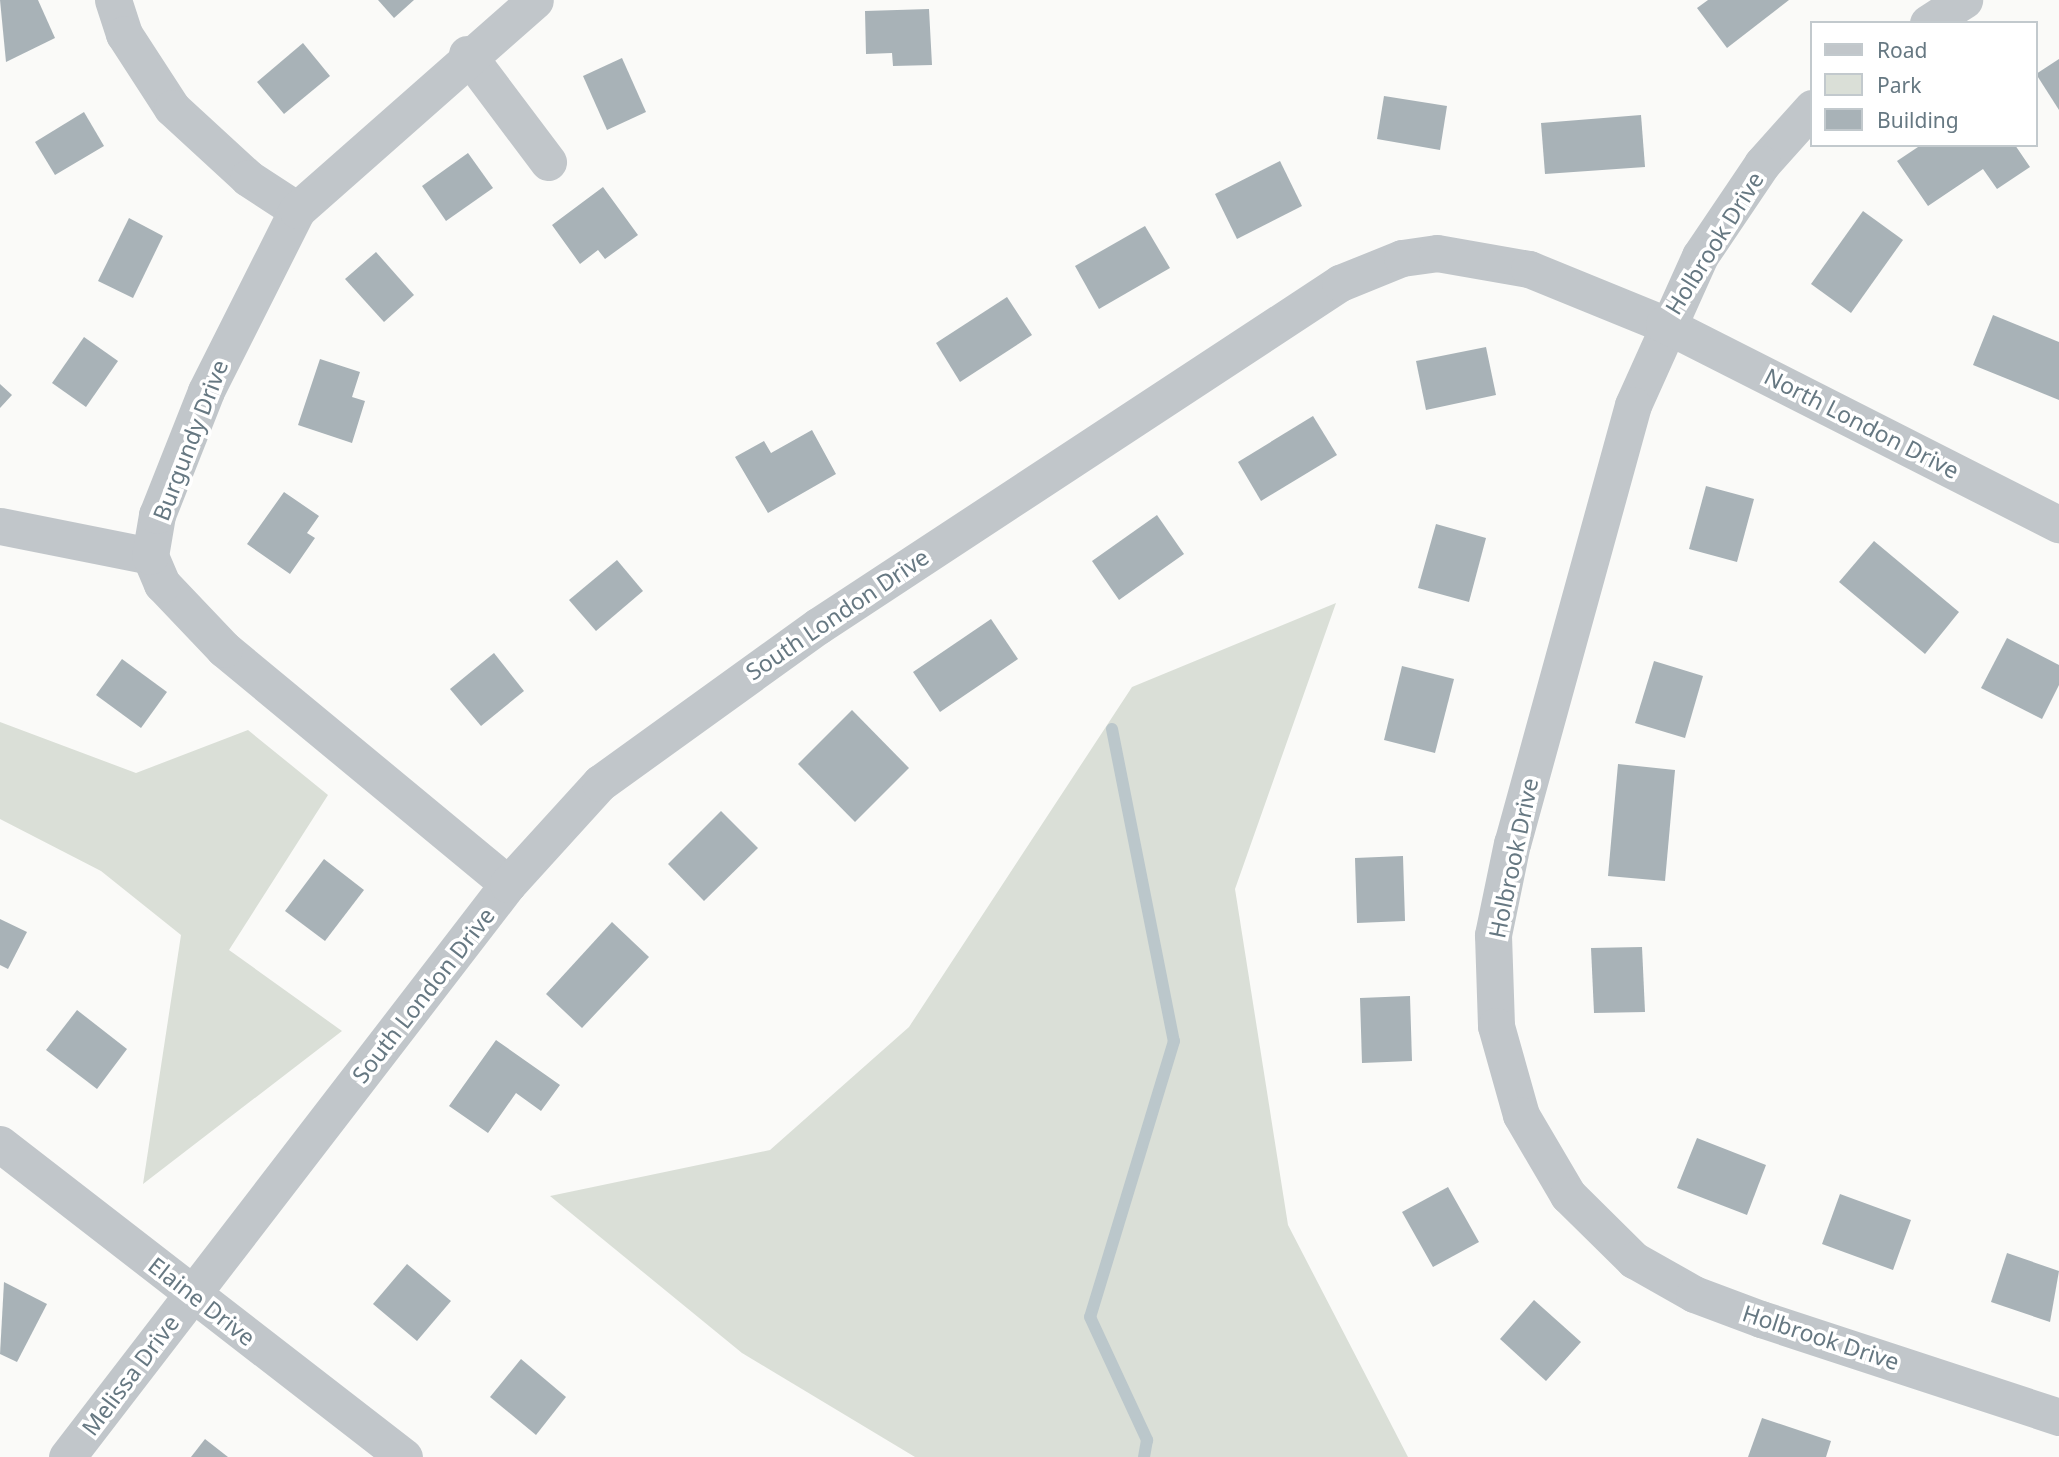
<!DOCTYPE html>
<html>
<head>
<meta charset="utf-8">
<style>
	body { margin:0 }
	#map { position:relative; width:2059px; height:1457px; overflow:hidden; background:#fafaf8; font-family:"Noto Sans",sans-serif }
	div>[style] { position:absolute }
	.green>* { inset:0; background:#dadfd7 }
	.stream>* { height:12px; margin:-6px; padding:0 6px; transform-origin:6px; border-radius:6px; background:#bbc7cb }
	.building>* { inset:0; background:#a8b2b7 }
	.minor>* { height:37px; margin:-18.5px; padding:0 18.5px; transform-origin:18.5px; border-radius:18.5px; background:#c1c6ca }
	span { translate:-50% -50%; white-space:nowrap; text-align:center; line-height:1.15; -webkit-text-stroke:7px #fff; paint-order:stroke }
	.street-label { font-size:23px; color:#667882 }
	.legend { position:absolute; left:1810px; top:21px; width:228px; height:126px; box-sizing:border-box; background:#fff; border:2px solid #c2c9cd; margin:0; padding:9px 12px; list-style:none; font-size:21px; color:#667882 }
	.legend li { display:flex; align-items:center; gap:14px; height:35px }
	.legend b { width:35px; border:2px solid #c2c9cd }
</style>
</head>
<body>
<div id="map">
	<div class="green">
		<div style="clip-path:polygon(1336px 603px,1235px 889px,1288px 1225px,1408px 1457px,915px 1457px,742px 1353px,550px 1196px,770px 1150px,909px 1027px,1132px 687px)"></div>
		<div style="clip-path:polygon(0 722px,136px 773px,248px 730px,328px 795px,229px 950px,342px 1031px,143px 1184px,181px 935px,101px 871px,0 819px)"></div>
	</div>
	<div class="stream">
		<div style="left:1112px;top:729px;width:318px;rotate:78.8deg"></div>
		<div style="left:1174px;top:1041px;width:288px;rotate:106.9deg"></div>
		<div style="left:1090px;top:1317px;width:136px;rotate:65.1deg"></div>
		<div style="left:1147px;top:1440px;width:17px;rotate:100deg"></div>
	</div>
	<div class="building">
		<div style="clip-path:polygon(0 0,38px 0,55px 38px,6px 62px)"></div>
		<div style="clip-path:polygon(378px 0,414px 0,394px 18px)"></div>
		<div style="clip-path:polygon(1708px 0,1789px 0,1727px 48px,1697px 8px)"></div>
		<div style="clip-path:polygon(929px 9px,932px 65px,893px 66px,892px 53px,866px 54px,865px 11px)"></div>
		<div style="clip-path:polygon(303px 43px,330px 76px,284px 114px,257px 82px)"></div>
		<div style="clip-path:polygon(622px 58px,646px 112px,607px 130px,583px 76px)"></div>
		<div style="clip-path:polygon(2059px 59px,2059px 110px,2036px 74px)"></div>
		<div style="clip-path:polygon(1384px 96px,1447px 106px,1440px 150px,1377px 139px)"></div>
		<div style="clip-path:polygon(84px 112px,104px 146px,55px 175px,35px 142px)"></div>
		<div style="clip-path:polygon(1641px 115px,1645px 167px,1545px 174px,1541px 123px)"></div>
		<div style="clip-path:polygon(1921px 145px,2015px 145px,2030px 167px,1997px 189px,1983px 169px,1928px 206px,1897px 161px)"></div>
		<div style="clip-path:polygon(468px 153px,493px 188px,446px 221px,422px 186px)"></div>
		<div style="clip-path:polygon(1280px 161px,1302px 206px,1237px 239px,1215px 194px)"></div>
		<div style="clip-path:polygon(603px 187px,638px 235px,605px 259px,598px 250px,580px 264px,552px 225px)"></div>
		<div style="clip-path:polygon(1863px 211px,1903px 240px,1851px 313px,1811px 284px)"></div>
		<div style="clip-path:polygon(129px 218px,163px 236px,133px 298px,98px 281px)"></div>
		<div style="clip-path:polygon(1145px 226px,1170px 268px,1099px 309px,1075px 266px)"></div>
		<div style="clip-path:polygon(376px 252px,414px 295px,384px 322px,345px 279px)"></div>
		<div style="clip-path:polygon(1007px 297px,1032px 335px,960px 382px,936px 343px)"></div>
		<div style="clip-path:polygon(1993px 315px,2059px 342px,2059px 400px,1973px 365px)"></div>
		<div style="clip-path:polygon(84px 337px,118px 361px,86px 407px,52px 383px)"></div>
		<div style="clip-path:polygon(1486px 347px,1496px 395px,1426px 410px,1416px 361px)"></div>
		<div style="clip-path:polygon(320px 359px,360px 372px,352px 397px,365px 401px,352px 443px,298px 425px)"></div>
		<div style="clip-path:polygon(0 384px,12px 395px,0 408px)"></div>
		<div style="clip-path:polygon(1313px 416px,1337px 455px,1261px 501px,1238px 462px)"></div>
		<div style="clip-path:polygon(812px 430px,836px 474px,768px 513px,735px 457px,764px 441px,771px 453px)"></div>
		<div style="clip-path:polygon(1706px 486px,1754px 499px,1737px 562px,1689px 549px)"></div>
		<div style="clip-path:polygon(284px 492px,319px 516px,307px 533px,315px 538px,290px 574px,247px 544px)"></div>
		<div style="clip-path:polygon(1157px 515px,1184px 554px,1119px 600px,1092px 561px)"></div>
		<div style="clip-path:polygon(1436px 524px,1486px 538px,1469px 602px,1418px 588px)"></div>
		<div style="clip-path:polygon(1874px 541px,1959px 612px,1925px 654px,1839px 582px)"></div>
		<div style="clip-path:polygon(617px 560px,643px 591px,596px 631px,569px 600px)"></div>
		<div style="clip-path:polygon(991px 619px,1018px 659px,940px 712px,913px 672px)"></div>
		<div style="clip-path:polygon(2007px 638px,2059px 665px,2059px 685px,2042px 719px,1981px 688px)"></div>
		<div style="clip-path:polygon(494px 653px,524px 691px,481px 726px,450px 689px)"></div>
		<div style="clip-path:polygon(122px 659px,167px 692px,141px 728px,96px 695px)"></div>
		<div style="clip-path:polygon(1654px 661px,1703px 676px,1685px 738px,1635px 723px)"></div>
		<div style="clip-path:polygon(1402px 666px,1454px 679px,1435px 753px,1384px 740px)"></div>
		<div style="clip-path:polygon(852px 710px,909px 768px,855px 822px,798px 764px)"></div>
		<div style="clip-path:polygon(1618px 764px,1675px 770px,1665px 881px,1608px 876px)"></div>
		<div style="clip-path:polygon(721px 811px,758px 848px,704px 901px,668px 864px)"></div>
		<div style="clip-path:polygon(1403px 856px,1405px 921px,1357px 923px,1355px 858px)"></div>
		<div style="clip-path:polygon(324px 859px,364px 890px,325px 941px,285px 911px)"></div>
		<div style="clip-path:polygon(0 919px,27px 932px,8px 969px,0 965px)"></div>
		<div style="clip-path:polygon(612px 922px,649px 957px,582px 1028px,546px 994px)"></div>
		<div style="clip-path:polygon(1642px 947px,1645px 1012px,1594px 1013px,1591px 948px)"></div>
		<div style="clip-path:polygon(1410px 996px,1412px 1061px,1362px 1063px,1360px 998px)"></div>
		<div style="clip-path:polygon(77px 1010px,127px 1049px,97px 1089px,46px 1050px)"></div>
		<div style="clip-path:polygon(496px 1040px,560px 1085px,541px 1111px,516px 1093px,488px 1133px,449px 1106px)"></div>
		<div style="clip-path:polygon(1697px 1138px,1766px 1165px,1747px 1215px,1677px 1188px)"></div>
		<div style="clip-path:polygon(1448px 1187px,1479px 1242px,1433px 1267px,1402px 1212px)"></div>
		<div style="clip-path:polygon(1840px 1194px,1911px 1220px,1893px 1270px,1822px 1244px)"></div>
		<div style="clip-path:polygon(2007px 1253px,2059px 1271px,2050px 1322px,1991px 1302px)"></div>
		<div style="clip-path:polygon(407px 1264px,451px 1301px,417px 1341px,373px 1304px)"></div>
		<div style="clip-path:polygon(4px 1282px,47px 1304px,17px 1362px,0 1354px)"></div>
		<div style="clip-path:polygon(1534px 1300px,1581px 1342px,1546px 1381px,1500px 1339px)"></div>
		<div style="clip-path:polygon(521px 1359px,566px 1397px,536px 1435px,490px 1397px)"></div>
		<div style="clip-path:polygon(1762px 1418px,1831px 1441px,1826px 1457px,1748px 1457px)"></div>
		<div style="clip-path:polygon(205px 1439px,228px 1457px,191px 1457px)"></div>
	</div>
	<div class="minor">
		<div style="left:113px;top:0;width:36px;rotate:72deg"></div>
		<div style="left:124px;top:34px;width:88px;rotate:57deg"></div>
		<div style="left:172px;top:108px;width:103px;rotate:42.6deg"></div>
		<div style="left:248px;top:178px;width:59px;rotate:33.1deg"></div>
		<div style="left:1928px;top:23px;width:43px;rotate:-32.6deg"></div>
		<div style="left:467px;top:54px;width:135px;rotate:53.1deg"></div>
		<div style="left:1812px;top:108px;width:75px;rotate:131.8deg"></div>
		<div style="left:1762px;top:164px;width:111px;rotate:124deg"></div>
		<div style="left:1700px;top:256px;width:163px;rotate:114.2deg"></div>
		<div style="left:1633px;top:405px;width:454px;rotate:105.4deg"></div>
		<div style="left:1512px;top:843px;width:94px;rotate:101.7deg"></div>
		<div style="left:1493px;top:935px;width:91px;rotate:88.1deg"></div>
		<div style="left:1496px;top:1026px;width:92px;rotate:74.3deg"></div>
		<div style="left:1521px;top:1115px;width:93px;rotate:59.6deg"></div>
		<div style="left:1568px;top:1195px;width:93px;rotate:44.6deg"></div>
		<div style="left:1634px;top:1260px;width:69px;rotate:29.5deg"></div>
		<div style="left:1694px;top:1294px;width:72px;rotate:20.5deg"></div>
		<div style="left:1761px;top:1319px;width:314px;rotate:18.2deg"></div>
		<div style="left:0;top:526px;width:153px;rotate:11.3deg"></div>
		<div style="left:508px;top:884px;width:369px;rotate:-140.4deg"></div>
		<div style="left:224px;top:649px;width:90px;rotate:-133.6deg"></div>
		<div style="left:162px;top:584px;width:30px;rotate:-113deg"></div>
		<div style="left:150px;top:556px;width:42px;rotate:-80.3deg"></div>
		<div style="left:157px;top:515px;width:133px;rotate:-68.4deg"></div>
		<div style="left:206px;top:391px;width:203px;rotate:-63.3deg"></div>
		<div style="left:297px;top:210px;width:317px;rotate:-41.4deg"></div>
		<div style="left:0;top:1144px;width:511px;rotate:37.77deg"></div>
		<div style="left:67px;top:1457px;width:723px;rotate:-52.42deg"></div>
		<div style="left:508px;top:884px;width:137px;rotate:-47.7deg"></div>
		<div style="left:600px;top:783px;width:269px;rotate:-35.8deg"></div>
		<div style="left:818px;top:626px;width:625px;rotate:-33.31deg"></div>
		<div style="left:1340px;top:283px;width:67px;rotate:-22deg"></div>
		<div style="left:1402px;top:258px;width:35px;rotate:-8deg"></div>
		<div style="left:1437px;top:253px;width:93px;rotate:9.9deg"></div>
		<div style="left:1529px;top:269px;width:146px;rotate:22.2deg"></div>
		<div style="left:1664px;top:324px;width:443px;rotate:26.9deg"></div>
	</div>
	<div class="street-label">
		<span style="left:1714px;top:243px;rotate:-58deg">Holbrook Drive</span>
		<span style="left:1862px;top:423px;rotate:27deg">North London Drive</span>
		<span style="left:190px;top:440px;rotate:-69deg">Burgundy Drive</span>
		<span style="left:837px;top:614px;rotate:-34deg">South London Drive</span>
		<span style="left:1513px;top:858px;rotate:-78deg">Holbrook Drive</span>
		<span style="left:423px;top:995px;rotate:-52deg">South London Drive</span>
		<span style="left:202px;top:1301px;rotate:38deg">Elaine Drive</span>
		<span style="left:1821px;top:1337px;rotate:18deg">Holbrook Drive</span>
		<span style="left:130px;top:1375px;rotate:-53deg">Melissa Drive</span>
	</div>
	<ul class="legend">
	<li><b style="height:9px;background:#c1c6ca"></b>Road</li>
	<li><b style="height:19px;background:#dadfd7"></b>Park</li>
	<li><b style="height:19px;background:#a8b2b7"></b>Building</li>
	</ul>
</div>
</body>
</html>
